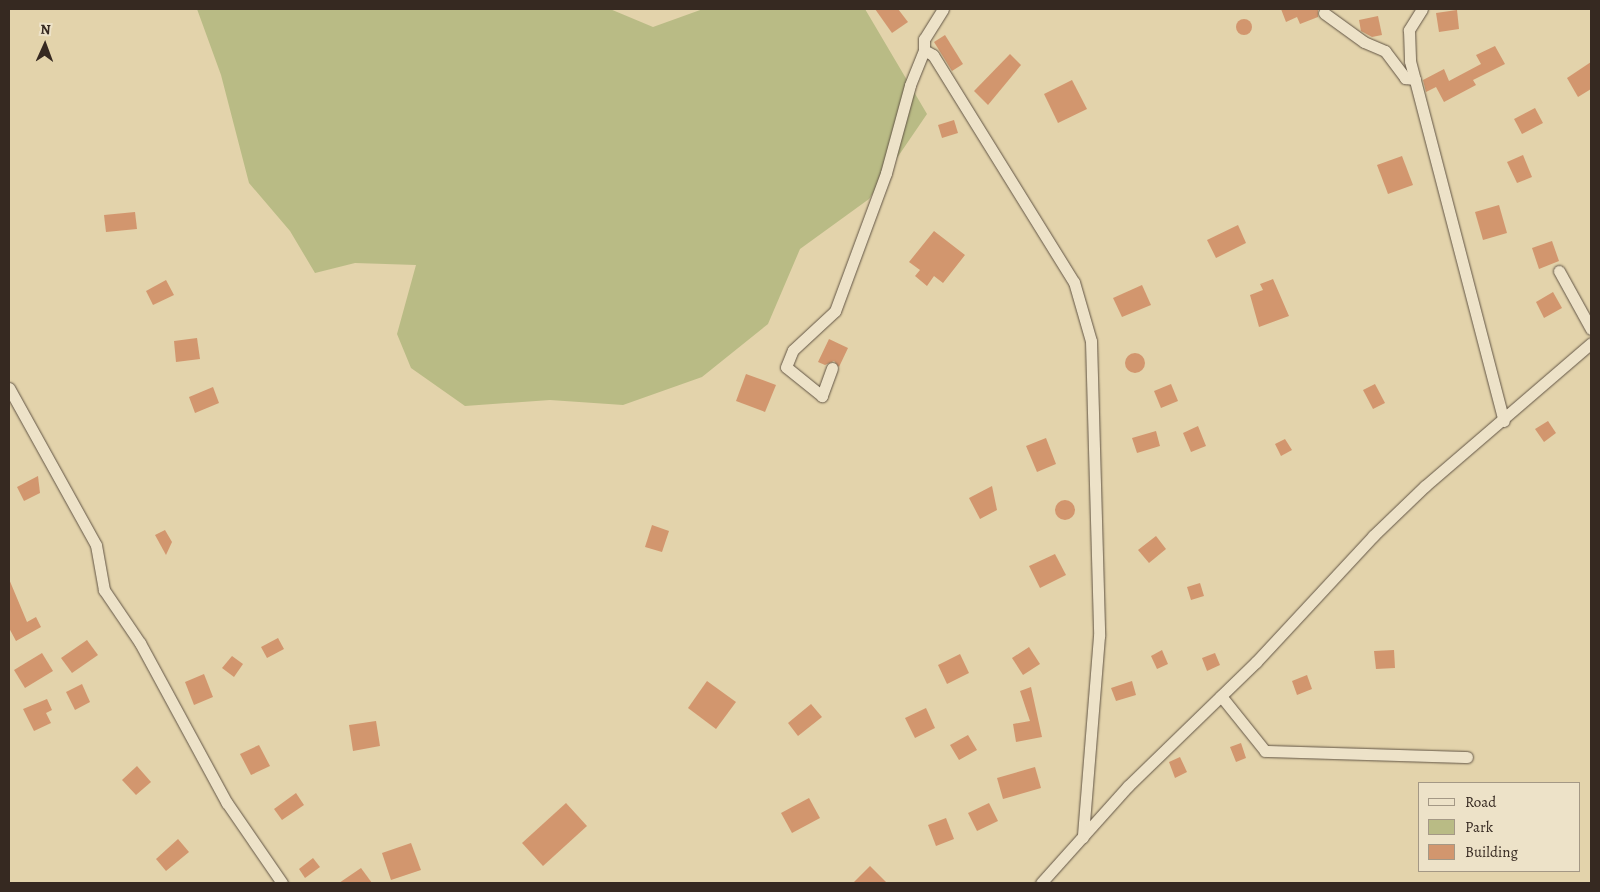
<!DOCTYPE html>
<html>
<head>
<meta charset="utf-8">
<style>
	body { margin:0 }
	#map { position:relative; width:1600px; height:892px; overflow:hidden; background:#e3d3ab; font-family:Alegreya,serif }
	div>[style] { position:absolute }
	.green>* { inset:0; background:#b9bb85 }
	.building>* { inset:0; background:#d2966e }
	.round { border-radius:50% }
	.roads { filter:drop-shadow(0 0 1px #615444) drop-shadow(0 0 1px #615444) }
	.street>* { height:11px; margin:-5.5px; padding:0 5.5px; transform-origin:5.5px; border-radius:5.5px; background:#ede2c8 }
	span { translate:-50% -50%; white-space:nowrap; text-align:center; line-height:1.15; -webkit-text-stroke:4px #ede2c8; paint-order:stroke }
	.frame { position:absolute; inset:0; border:10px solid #362921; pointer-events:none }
	.legend { position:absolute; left:1418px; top:782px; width:162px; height:90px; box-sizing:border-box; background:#ede2c8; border:1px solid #a49885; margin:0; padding:6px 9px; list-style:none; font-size:15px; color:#362921 }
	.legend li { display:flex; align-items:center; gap:10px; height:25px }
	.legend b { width:25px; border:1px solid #a49885 }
	.north { position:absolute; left:20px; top:20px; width:50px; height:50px; -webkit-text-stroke:4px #ede2c8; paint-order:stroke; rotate:2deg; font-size:14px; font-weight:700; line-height:20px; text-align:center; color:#362921 }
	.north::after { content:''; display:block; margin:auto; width:18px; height:22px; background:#362921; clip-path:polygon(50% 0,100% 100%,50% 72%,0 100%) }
</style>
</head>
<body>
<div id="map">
	<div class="green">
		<div style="clip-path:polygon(197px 9px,610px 9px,653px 27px,703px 9px,865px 9px,927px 114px,869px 199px,800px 249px,768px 324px,702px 377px,623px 405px,550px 400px,465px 406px,411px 368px,397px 334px,416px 265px,355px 263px,315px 273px,290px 231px,249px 183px,221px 75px)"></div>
	</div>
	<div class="building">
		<div style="clip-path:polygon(875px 9px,898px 9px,908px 22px,892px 33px)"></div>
		<div style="clip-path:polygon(1281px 9px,1318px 9px,1318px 17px,1300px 24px,1297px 17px,1286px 22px)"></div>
		<div style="clip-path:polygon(1457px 10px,1459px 29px,1439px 32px,1436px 13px)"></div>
		<div style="clip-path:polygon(1378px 16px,1382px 35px,1372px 37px,1361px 31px,1359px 20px)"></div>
		<div class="round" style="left:1236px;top:19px;width:16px;height:16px"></div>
		<div style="clip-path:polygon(945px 35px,963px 64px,952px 71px,934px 42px)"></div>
		<div style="clip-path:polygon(1495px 46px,1505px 64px,1473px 80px,1476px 85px,1444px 102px,1436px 87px,1426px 92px,1423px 80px,1444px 69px,1449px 81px,1481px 64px,1476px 55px)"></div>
		<div style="clip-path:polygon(1010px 54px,1021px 65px,988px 105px,974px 91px)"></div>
		<div style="clip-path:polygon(1591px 62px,1591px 89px,1578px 97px,1567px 78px)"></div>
		<div style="clip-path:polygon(1072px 80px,1087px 109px,1058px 123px,1044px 94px)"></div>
		<div style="clip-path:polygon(1535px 108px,1543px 123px,1522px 134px,1514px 119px)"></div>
		<div style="clip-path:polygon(954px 120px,958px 133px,942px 138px,938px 125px)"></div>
		<div style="clip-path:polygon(1523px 155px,1532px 177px,1517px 183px,1507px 162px)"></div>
		<div style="clip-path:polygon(1402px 156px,1413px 185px,1388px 194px,1377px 165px)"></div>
		<div style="clip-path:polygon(1499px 205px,1507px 233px,1483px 240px,1475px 212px)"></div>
		<div style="clip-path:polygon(135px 212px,137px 229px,106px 232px,104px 215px)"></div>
		<div style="clip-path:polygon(1238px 225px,1246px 243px,1216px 258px,1207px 240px)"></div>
		<div style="clip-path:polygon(934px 231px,965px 255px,943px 283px,934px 276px,927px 286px,915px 276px,920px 270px,909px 262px)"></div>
		<div style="clip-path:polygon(1552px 241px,1559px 261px,1539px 269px,1532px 248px)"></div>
		<div style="clip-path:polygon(1273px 279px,1289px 316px,1259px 327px,1250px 295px,1263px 290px,1260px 284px)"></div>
		<div style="clip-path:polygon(166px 280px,174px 295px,153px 305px,146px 291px)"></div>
		<div style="clip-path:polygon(1142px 285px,1151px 305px,1122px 317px,1113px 298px)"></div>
		<div style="clip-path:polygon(1553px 292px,1562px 308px,1544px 318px,1536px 302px)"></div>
		<div style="clip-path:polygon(197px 338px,200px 359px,176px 362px,174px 341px)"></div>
		<div style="clip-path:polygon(829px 339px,848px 348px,839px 367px,834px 361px,825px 365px,818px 362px)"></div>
		<div class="round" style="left:1125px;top:353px;width:20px;height:20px"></div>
		<div style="clip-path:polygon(746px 374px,776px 385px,765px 412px,736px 401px)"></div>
		<div style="clip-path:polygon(1171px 384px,1178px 401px,1161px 408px,1154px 391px)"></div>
		<div style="clip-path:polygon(1375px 384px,1385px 403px,1373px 409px,1363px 390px)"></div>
		<div style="clip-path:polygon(213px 387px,219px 403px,195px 413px,189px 397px)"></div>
		<div style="clip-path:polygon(1548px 421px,1556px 433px,1544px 442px,1535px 429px)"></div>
		<div style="clip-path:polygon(1198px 426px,1206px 446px,1191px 452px,1183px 433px)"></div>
		<div style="clip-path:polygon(1156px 431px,1160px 446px,1137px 453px,1132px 438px)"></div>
		<div style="clip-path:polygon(1046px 438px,1056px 464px,1037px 472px,1026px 446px)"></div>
		<div style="clip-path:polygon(1285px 439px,1292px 450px,1281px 456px,1275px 444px)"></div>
		<div style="clip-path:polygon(38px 476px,40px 493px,24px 501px,17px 487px)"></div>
		<div style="clip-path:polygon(992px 486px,997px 510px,980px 519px,969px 498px)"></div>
		<div class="round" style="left:1055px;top:500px;width:20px;height:20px"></div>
		<div style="clip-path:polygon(652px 525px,669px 531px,662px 552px,645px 547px)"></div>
		<div style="clip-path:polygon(165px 530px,172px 542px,166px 555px,155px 535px)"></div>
		<div style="clip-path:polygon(1156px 536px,1166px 549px,1149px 563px,1138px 550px)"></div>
		<div style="clip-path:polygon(1055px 554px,1066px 575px,1040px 588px,1029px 566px)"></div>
		<div style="clip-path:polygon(9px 579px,27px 622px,36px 617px,41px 627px,16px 641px,9px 628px)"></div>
		<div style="clip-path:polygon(1200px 583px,1204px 596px,1191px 600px,1187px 587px)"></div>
		<div style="clip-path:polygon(278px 638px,284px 649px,267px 658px,261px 647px)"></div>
		<div style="clip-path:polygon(87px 640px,98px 655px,72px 673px,61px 658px)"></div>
		<div style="clip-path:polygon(1029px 647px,1040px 664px,1023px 675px,1012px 658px)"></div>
		<div style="clip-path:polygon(1162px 650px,1168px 664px,1157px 669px,1151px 656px)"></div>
		<div style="clip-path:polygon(1394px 650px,1395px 668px,1376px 669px,1374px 651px)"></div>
		<div style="clip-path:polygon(42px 653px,53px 671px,25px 688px,14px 670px)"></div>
		<div style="clip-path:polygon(1215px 653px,1220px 665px,1207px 671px,1202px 658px)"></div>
		<div style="clip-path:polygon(960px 654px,969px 673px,947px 684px,938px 665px)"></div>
		<div style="clip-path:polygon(232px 656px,243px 664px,234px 677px,222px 668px)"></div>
		<div style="clip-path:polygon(204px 674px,213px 697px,194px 705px,185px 682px)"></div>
		<div style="clip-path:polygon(1307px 675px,1312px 689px,1297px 695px,1292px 681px)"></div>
		<div style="clip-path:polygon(707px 681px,736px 702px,716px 729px,688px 708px)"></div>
		<div style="clip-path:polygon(1132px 681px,1136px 695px,1116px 701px,1111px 688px)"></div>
		<div style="clip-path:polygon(82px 684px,90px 702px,75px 710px,66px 692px)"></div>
		<div style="clip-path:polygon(1031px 687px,1042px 737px,1016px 742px,1013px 724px,1030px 721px,1020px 691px)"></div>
		<div style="clip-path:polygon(47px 699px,52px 710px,46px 713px,51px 723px,34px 731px,23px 709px)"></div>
		<div style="clip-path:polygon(811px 704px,822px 717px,798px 736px,788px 723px)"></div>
		<div style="clip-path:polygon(926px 708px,935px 728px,915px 738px,905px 718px)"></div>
		<div style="clip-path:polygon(376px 721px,380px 746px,353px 751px,349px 725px)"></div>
		<div style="clip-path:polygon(968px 735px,977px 750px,959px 760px,950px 745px)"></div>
		<div style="clip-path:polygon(1241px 743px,1246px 758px,1236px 762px,1230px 747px)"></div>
		<div style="clip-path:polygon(259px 745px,270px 766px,251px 775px,240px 754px)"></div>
		<div style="clip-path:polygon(1180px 757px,1187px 772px,1175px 778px,1169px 762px)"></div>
		<div style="clip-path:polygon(137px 766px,151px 782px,136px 795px,122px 780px)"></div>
		<div style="clip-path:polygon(1035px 767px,1041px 788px,1003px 799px,997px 778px)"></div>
		<div style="clip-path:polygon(296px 793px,304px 805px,282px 820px,274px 809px)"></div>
		<div style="clip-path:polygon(809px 798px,820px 818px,792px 833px,781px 813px)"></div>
		<div style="clip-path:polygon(566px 803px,587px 826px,543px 866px,522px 843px)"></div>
		<div style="clip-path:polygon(989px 803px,998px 821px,977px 831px,968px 813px)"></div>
		<div style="clip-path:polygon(946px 818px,954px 839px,936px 846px,928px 825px)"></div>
		<div style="clip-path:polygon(178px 839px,189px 852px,166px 871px,156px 859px)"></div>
		<div style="clip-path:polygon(411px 843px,421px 870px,391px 880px,382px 853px)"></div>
		<div style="clip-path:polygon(313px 858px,320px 867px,305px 878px,299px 869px)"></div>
		<div style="clip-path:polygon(870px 866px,887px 883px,853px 883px)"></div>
		<div style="clip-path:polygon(361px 868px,372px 883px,339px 883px)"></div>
	</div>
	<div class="roads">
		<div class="street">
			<div style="left:943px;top:9px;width:36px;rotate:122deg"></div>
			<div style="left:924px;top:39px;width:11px;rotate:90deg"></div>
			<div style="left:924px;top:50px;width:10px;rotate:29deg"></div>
			<div style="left:933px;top:55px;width:267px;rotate:58.2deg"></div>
			<div style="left:1074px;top:282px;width:61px;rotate:73.9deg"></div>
			<div style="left:1091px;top:341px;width:295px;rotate:88.4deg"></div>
			<div style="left:1099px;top:636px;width:202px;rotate:94.6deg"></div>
			<div style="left:1422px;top:9px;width:25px;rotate:122deg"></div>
			<div style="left:1409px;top:30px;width:31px;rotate:88deg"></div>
			<div style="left:1410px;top:61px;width:372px;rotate:75.4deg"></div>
			<div style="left:1324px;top:13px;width:49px;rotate:35.9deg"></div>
			<div style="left:1364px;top:42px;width:23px;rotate:23deg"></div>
			<div style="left:1385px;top:51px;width:34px;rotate:53deg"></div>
			<div style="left:1405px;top:78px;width:10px;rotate:6deg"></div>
			<div style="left:1559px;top:271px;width:66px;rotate:61.1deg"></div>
			<div style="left:832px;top:368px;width:30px;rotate:110deg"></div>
			<div style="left:822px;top:396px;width:46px;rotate:-141.1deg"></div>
			<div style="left:786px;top:367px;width:18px;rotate:-68deg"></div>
			<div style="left:793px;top:350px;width:57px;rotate:-42.9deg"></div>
			<div style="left:835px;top:311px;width:147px;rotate:-69.7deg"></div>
			<div style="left:886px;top:173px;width:91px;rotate:-74.7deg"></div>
			<div style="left:910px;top:85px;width:38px;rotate:-68deg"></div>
			<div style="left:9px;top:388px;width:179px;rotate:61deg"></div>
			<div style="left:96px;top:545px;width:46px;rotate:79.9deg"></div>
			<div style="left:104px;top:590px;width:64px;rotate:55.8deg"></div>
			<div style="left:140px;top:643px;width:182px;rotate:61.5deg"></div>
			<div style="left:227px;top:803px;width:97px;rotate:55.5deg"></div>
			<div style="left:1221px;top:696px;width:70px;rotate:51.3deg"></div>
			<div style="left:1265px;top:751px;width:202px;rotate:1.7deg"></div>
			<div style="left:1041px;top:883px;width:130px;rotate:-48.1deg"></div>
			<div style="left:1128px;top:786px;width:178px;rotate:-44.1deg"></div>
			<div style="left:1256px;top:662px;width:172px;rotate:-47.1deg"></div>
			<div style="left:1373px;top:536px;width:72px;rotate:-43.9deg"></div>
			<div style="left:1425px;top:486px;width:219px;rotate:-40.7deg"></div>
		</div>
	</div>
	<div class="frame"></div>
	<ul class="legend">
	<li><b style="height:6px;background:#ede2c8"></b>Road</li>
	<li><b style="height:14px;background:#b9bb85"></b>Park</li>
	<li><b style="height:14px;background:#d2966e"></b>Building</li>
	</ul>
	<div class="north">N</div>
</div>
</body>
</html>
